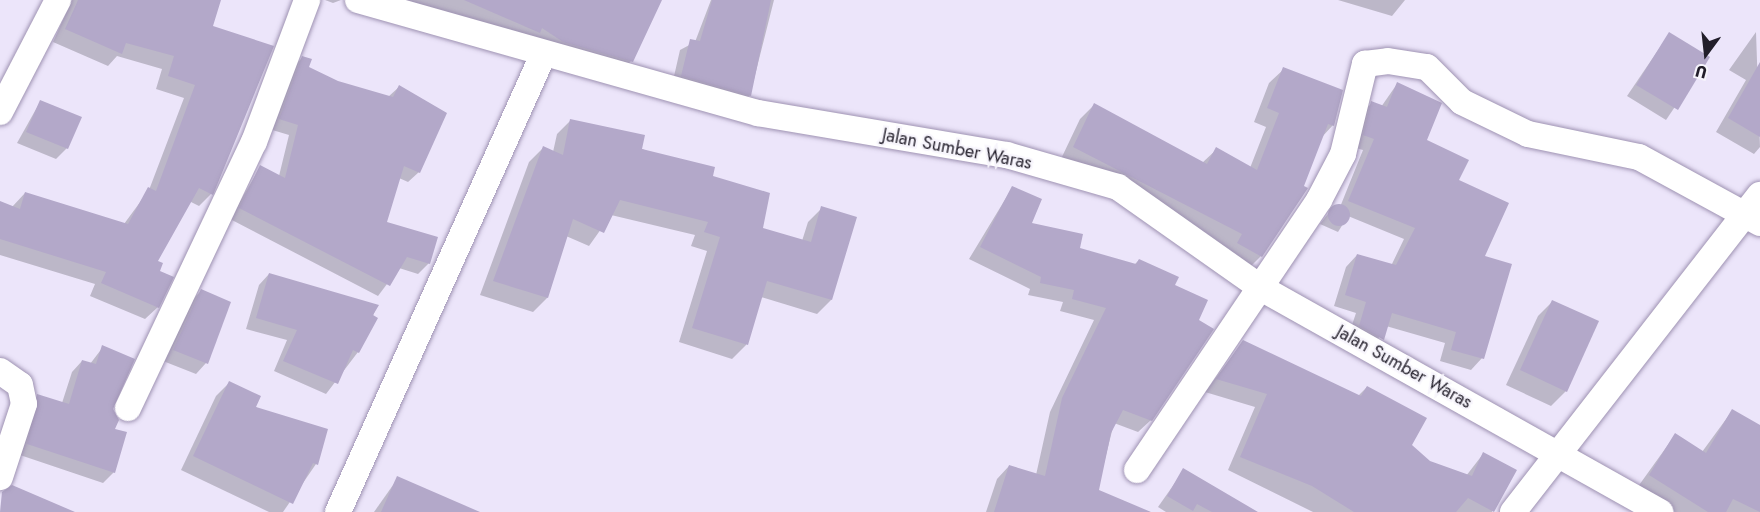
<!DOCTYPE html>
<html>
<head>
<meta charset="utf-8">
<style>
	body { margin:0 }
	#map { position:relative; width:1760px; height:512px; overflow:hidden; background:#ece5fa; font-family:Jost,sans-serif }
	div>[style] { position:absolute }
	.shadow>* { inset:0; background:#0003 }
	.building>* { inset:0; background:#b3a8c9 }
	.round { border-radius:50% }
	.roads { filter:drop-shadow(0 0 2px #9e92b2) drop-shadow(0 0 2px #9e92b2) }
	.street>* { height:26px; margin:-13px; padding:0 13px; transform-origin:13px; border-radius:13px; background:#fff }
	span { translate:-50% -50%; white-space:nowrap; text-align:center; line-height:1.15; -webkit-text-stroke:4.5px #f7f5fc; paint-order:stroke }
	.street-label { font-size:18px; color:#221e2a }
	.north { position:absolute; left:1676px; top:24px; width:60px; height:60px; -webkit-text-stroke:4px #f7f5fc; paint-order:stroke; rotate:195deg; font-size:16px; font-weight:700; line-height:24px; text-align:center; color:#221e2a }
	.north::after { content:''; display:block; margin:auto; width:21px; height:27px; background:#221e2a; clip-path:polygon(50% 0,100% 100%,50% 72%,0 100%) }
</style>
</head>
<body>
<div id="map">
	<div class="shadow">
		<div style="clip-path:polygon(72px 0,220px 0,211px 27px,211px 194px,199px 206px,189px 201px,156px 262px,158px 307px,145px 319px,90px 296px,95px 284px,0 255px,0 203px,12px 207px,25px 193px,124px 224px,149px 190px,184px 98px,156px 89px,162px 69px,117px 56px,108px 66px,53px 42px)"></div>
		<div style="clip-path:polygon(325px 0,341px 0,333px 3px)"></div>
		<div style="clip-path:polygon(362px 0,652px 0,631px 61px,620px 73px)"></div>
		<div style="clip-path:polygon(711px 0,774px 0,750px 95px,740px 105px,672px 85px,680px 50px,695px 42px)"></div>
		<div style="clip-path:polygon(1338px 0,1405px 0,1392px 16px)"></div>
		<div style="clip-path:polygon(1756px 32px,1760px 147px,1754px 154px,1716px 132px,1746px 80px,1729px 70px)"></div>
		<div style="clip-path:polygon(1669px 34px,1708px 58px,1666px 120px,1627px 96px)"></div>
		<div style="clip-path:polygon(303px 57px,307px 68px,337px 82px,388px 97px,399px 87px,419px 172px,408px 182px,399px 178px,385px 223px,429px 263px,418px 274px,399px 268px,378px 296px,230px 219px,260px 167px,279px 176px,289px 135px,269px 129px,292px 68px)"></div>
		<div style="clip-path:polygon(1284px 69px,1333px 125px,1322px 137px,1261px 256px,1247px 270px,1224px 257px,1229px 249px,1060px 161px,1080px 119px,1094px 105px,1202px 163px,1217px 149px,1250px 168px,1266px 127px,1254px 122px,1269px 83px)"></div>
		<div style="clip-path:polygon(1397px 84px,1440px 103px,1425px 140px,1457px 181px,1483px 257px,1482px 358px,1471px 370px,1440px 361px,1445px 343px,1386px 326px,1371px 350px,1348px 337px,1356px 313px,1334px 306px,1346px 267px,1357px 255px,1391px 266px,1404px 239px,1348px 216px,1338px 232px,1320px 224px,1335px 205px,1340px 207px,1363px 150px,1352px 147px,1360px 114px,1372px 103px,1381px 107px)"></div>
		<div style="clip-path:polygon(40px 102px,67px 148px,56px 159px,17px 143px)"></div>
		<div style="clip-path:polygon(571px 120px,711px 177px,761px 229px,802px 241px,808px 222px,822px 208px,831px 300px,817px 314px,761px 297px,746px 345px,732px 359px,679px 342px,707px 251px,691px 246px,695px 235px,611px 215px,589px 246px,566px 236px,547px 298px,533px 312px,480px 295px,529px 162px,543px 148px,553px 152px,557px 134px)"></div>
		<div style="clip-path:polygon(1012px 188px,1030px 224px,1078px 249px,1134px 265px,1139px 260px,1173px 286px,1151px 420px,1138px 432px,1114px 423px,1097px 491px,1137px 512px,986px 512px,997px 479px,1009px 466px,1036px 475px,1050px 412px,1094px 320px,1060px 311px,1063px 302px,1028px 295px,1030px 289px,969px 259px)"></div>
		<div style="clip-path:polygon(269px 274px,377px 306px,358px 352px,326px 394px,274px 371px,287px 340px,246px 329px,259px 285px)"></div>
		<div style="clip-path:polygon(201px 291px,206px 363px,196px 374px,163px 361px,191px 301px)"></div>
		<div style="clip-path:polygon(1553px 301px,1566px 391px,1551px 406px,1506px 385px,1538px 316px)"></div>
		<div style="clip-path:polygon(1243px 342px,1358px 396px,1367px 387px,1410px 446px,1429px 462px,1466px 476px,1483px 454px,1515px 471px,1492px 512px,1313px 512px,1228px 470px,1255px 407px,1205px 392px)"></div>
		<div style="clip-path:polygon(103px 347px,113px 402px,114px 472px,103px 483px,17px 454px,27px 406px,38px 396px,62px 403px,72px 372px,82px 361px,90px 364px)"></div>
		<div style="clip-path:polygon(230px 382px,316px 464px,283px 512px,269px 512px,181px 470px,216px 396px)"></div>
		<div style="clip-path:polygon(1732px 411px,1760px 427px,1760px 512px,1675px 512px,1637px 488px,1675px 435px,1702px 452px)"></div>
		<div style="clip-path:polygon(1184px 470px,1242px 512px,1166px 512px,1158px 507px)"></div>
		<div style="clip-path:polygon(398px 478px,477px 512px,374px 512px)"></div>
	</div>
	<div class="building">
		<div style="clip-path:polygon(78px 0,221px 0,213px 26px,274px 46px,213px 195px,199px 188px,158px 261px,163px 263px,160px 271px,174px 277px,159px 308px,101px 283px,106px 272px,0 239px,0 201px,20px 209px,25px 192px,128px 224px,148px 187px,156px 191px,195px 85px,168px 76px,174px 56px,126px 43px,122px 54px,65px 29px)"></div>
		<div style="clip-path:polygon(464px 0,662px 0,633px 62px,563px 42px,542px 28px,540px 33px)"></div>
		<div style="clip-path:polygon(712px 0,771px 0,751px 96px,681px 76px,690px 39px,700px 41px)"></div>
		<div style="clip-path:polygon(1669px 32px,1710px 57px,1678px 110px,1636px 85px)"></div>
		<div style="clip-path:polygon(302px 56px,312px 59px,309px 67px,338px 81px,393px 97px,399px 85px,447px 113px,420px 173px,404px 166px,387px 222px,438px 237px,430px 264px,407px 257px,390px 286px,239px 208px,260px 165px,285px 178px,298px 125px,279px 119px)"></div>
		<div style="clip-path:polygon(1760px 62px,1760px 137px,1728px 118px)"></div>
		<div style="clip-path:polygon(1283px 67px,1343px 90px,1334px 126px,1328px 124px,1304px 186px,1308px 188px,1262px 257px,1237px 243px,1242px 234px,1073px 147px,1094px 103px,1207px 164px,1216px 147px,1257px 170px,1279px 113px,1267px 108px)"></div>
		<div style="clip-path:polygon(1397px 82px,1442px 103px,1427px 140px,1469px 160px,1459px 180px,1509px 203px,1485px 256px,1512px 264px,1484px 359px,1451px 350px,1456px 332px,1392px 313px,1384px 340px,1359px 326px,1366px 302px,1345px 295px,1357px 254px,1396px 265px,1415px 228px,1348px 201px,1374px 139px,1363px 135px,1371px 101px,1387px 107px)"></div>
		<div style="clip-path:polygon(40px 100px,82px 117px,68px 149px,26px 132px)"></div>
		<div style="clip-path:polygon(570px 119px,645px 135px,642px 149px,715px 167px,713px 176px,770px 193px,763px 228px,811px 242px,821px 206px,857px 217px,832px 300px,767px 281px,748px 345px,692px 328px,720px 237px,704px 232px,708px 222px,620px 200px,604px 233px,573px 219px,548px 298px,493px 281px,543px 146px,563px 155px)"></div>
		<div style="clip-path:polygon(1012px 186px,1042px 199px,1032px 223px,1083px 234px,1080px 248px,1136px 264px,1139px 259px,1179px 277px,1175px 285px,1208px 300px,1199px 320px,1214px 329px,1152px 421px,1123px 410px,1111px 433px,1099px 490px,1151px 512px,994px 512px,1009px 465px,1045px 476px,1062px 398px,1106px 308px,1072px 299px,1074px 290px,1040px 283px,1041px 277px,980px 247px)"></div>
		<div class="round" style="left:1328px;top:204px;width:22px;height:22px"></div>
		<div style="clip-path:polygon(269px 273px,379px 305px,373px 315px,378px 318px,359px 353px,353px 350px,338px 384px,283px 361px,297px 330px,256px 318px)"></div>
		<div style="clip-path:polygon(201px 289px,231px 302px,208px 364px,173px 350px)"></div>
		<div style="clip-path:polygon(1552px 300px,1599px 321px,1567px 392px,1520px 370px)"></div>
		<div style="clip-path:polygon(1243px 340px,1361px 396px,1367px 386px,1427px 418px,1412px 445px,1430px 461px,1472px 476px,1483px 452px,1517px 470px,1494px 512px,1468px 498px,1456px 512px,1354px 512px,1312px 486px,1240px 457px,1267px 394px,1216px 379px)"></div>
		<div style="clip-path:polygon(102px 345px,135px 359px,113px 409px,119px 420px,115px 429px,127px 432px,115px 473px,27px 444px,37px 394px,69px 404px,82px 360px,96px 364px)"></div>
		<div style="clip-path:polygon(229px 381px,261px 396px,256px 407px,328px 429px,318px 465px,313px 463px,293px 504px,193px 456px)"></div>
		<div style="clip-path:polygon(1732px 409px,1760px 425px,1760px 512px,1733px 499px,1726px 512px,1708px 512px,1649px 475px,1675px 433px,1706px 453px)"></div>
		<div style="clip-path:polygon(1183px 468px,1258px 512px,1212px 512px,1197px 504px,1193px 511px,1167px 496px)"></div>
		<div style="clip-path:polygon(397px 476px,480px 512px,381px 512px)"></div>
		<div style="clip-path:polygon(12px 485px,75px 512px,0 512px,2px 492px)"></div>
	</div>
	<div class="roads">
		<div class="street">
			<div style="left:358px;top:0;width:416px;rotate:15.8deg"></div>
			<div style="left:758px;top:113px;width:253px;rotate:9.6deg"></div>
			<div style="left:1007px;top:155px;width:116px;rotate:16.1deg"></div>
			<div style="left:1118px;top:187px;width:175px;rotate:35.2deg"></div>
			<div style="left:1261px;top:288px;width:458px;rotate:29.3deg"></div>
			<div style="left:0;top:112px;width:126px;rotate:-62.6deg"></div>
			<div style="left:0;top:371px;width:24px;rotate:35deg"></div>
			<div style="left:20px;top:385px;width:19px;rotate:78deg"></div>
			<div style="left:24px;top:404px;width:77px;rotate:108.2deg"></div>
			<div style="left:128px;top:408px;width:294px;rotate:-64.7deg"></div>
			<div style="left:254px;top:142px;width:152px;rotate:-69.5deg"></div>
			<div style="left:1137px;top:470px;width:326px;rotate:-56deg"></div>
			<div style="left:1319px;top:200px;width:52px;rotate:-62.4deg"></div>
			<div style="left:1343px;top:154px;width:93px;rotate:-76.3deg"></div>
			<div style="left:1365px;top:64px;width:23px;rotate:-7deg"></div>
			<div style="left:1388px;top:61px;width:39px;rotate:9deg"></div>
			<div style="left:1427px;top:67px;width:49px;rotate:45deg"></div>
			<div style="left:1462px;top:102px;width:73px;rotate:25.9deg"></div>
			<div style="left:1528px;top:134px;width:113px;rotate:11.7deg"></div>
			<div style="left:1639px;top:157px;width:138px;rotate:28.6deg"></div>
			<div style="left:338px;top:512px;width:501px;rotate:-65.84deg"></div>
			<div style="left:1513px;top:512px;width:402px;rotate:-52.1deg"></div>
		</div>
	</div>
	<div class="street-label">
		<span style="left:957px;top:149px;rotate:11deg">Jalan Sumber Waras</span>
		<span style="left:1404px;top:367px;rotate:29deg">Jalan Sumber Waras</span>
	</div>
	<div class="north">U</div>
</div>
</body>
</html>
